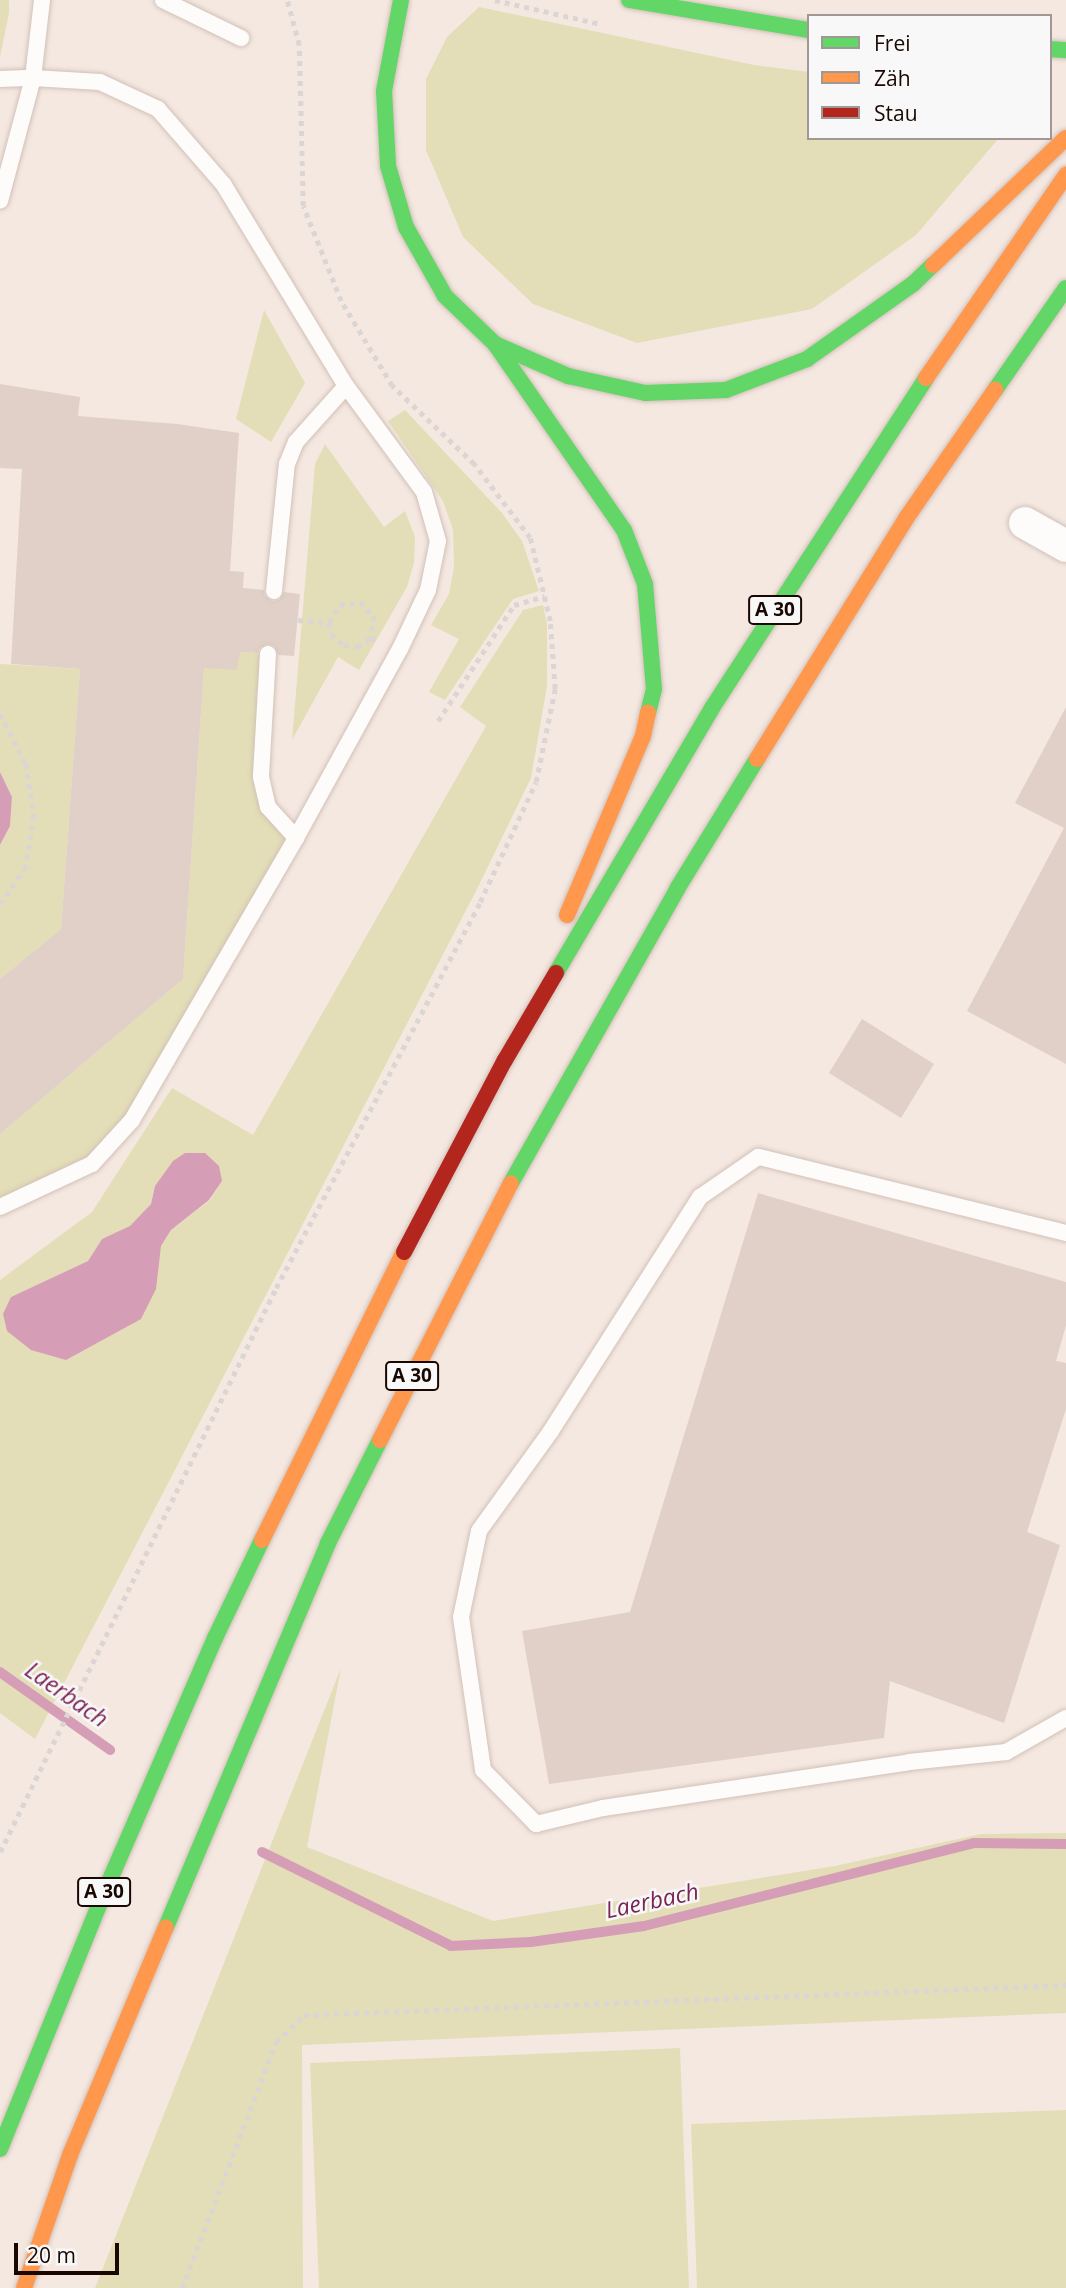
<!DOCTYPE html>
<html>
<head>
<meta charset="utf-8">
<style>
	body { margin:0 }
	#map { position:relative; width:1066px; height:2288px; overflow:hidden; background:#f5e8e1; font-family:"Open Sans",sans-serif }
	div>[style] { position:absolute }
	.green>* { inset:0; background:#e3deb7 }
	.water>* { inset:0; background:#d59eb6 }
	.stream>* { height:10px; margin:-5px; padding:0 5px; transform-origin:5px; border-radius:5px; background:#d59eb6 }
	.building>* { inset:0; background:#e0d0c7 }
	.path>* { height:4.5px; margin-top:-2.25px; transform-origin:0; background:repeating-linear-gradient(90deg,#dbd6d3 0 5px,transparent 0 10px) }
	.roads { filter:drop-shadow(0 0 2px #d1c1b8) drop-shadow(0 0 2px #d1c1b8) }
	.lane>* { height:16px; margin:-8px; padding:0 8px; transform-origin:8px; border-radius:8px; background:#fefcfa }
	.street>* { height:32px; margin:-16px; padding:0 16px; transform-origin:16px; border-radius:16px; background:#fefcfa }
	.fast>* { height:16px; margin:-8px; padding:0 8px; transform-origin:8px; border-radius:8px; background:#63d668 }
	.slow>* { height:16px; margin:-8px; padding:0 8px; transform-origin:8px; border-radius:8px; background:#ff974d }
	.jam>* { height:16px; margin:-8px; padding:0 8px; transform-origin:8px; border-radius:8px; background:#b3261e }
	span { translate:-50% -50%; white-space:nowrap; text-align:center; line-height:1.15; -webkit-text-stroke:5px #f8f8f8; paint-order:stroke }
	.shield-label span { padding:2px 5px; background:#f8f8f8; border:2px solid; border-radius:5px; -webkit-text-stroke-width:0 }
	.shield-label { font-size:19px; color:#190701; font-weight:700 }
	.water-label { font-size:23px; color:#7a2456; font-style:italic }
	.legend { position:absolute; left:807px; top:14px; width:245px; height:126px; box-sizing:border-box; background:#f8f8f8; border:2px solid #9f9895; margin:0; padding:9px 12px; list-style:none; font-size:21px; color:#190701 }
	.legend li { display:flex; align-items:center; gap:14px; height:35px }
	.legend b { width:35px; border:2px solid #9f9895 }
	.scale { position:absolute; left:14px; top:2243px; width:105px; height:32px; box-sizing:border-box; border:4px solid #190701; border-top:0; padding-left:9px; font-size:21px; line-height:24px; white-space:nowrap; color:#190701; -webkit-text-stroke:5px #f8f8f8; paint-order:stroke }
</style>
</head>
<body>
<div id="map">
	<div class="green">
		<div style="clip-path:polygon(0 0,9px 0,9px 13px,0 57px)"></div>
		<div style="clip-path:polygon(479px 7px,754px 65px,809px 72px,809px 138px,999px 138px,916px 235px,812px 309px,637px 343px,533px 304px,463px 237px,426px 150px,426px 79px,447px 37px)"></div>
		<div style="clip-path:polygon(264px 310px,305px 383px,271px 442px,236px 419px)"></div>
		<div style="clip-path:polygon(405px 410px,502px 513px,522px 541px,539px 591px,513px 599px,445px 700px,429px 692px,459px 639px,431px 625px,449px 594px,454px 567px,453px 530px,443px 501px,388px 421px)"></div>
		<div style="clip-path:polygon(325px 444px,384px 527px,405px 511px,415px 537px,414px 563px,407px 587px,359px 670px,338px 657px,292px 740px,315px 464px)"></div>
		<div style="clip-path:polygon(evenodd,543px 605px,547px 624px,547px 686px,531px 778px,476px 891px,35px 1739px,0 1713px,0 1280px,92px 1212px,172px 1088px,253px 1135px,486px 726px,460px 707px,523px 610px,543px 605px,222px 1181px,210px 1200px,171px 1230px,161px 1246px,158px 1263px,11px 1297px,88px 1261px,102px 1239px,130px 1227px,151px 1204px,155px 1186px,222px 1181px)"></div>
		<div style="clip-path:polygon(240px 652px,268px 654px,268px 807px,296px 838px,132px 1120px,92px 1164px,0 1207px,0 1134px,183px 979px,204px 668px)"></div>
		<div style="clip-path:polygon(0 664px,80px 669px,61px 929px,0 979px,0 845px,10px 826px,12px 797px,0 772px)"></div>
		<div style="clip-path:polygon(341px 1668px,307px 1847px,493px 1921px,835px 1866px,981px 1834px,1066px 1833px,1066px 2013px,302px 2045px,303px 2288px,95px 2288px)"></div>
		<div style="clip-path:polygon(680px 2048px,689px 2288px,319px 2288px,310px 2063px)"></div>
		<div style="clip-path:polygon(1066px 2110px,1066px 2288px,697px 2288px,691px 2124px)"></div>
	</div>
	<div class="water">
		<div style="clip-path:polygon(0 772px,12px 797px,10px 826px,0 845px)"></div>
		<div style="clip-path:polygon(185px 1153px,205px 1153px,219px 1166px,222px 1181px,209px 1200px,171px 1230px,161px 1246px,156px 1289px,141px 1319px,66px 1360px,31px 1350px,7px 1331px,3px 1314px,11px 1297px,88px 1261px,102px 1239px,130px 1226px,151px 1204px,155px 1186px,173px 1161px)"></div>
	</div>
	<div class="stream">
		<div style="left:0;top:1672px;width:135px;rotate:35.3deg"></div>
		<div style="left:262px;top:1852px;width:211px;rotate:26.4deg"></div>
		<div style="left:451px;top:1946px;width:80px;rotate:-2.9deg"></div>
		<div style="left:531px;top:1942px;width:114px;rotate:-8.1deg"></div>
		<div style="left:644px;top:1926px;width:340px;rotate:-14.1deg"></div>
		<div style="left:974px;top:1843px;width:92px;rotate:0.6deg"></div>
	</div>
	<div class="building">
		<div style="clip-path:polygon(0 384px,80px 397px,78px 416px,177px 424px,239px 433px,230px 571px,244px 572px,243px 588px,264px 590px,265px 596px,272px 601px,279px 600px,284px 592px,300px 594px,294px 656px,278px 655px,274px 646px,268px 644px,260px 648px,258px 653px,240px 652px,237px 670px,204px 668px,183px 979px,0 1134px,0 979px,61px 929px,80px 669px,11px 664px,22px 469px,0 468px)"></div>
		<div style="clip-path:polygon(1066px 707px,1066px 1064px,967px 1011px,1064px 828px,1015px 803px)"></div>
		<div style="clip-path:polygon(862px 1019px,934px 1064px,901px 1118px,829px 1073px)"></div>
		<div style="clip-path:polygon(758px 1193px,1066px 1282px,1066px 1325px,1056px 1361px,1066px 1363px,1066px 1409px,1027px 1532px,1060px 1545px,1004px 1723px,890px 1681px,884px 1738px,549px 1784px,522px 1631px,630px 1612px)"></div>
	</div>
	<div class="path">
		<div style="left:495px;top:0;width:109px;rotate:12.8deg"></div>
		<div style="left:298px;top:620px;width:31px;rotate:6deg"></div>
		<div style="left:329px;top:623px;width:11px;rotate:80deg"></div>
		<div style="left:331px;top:634px;width:17px;rotate:40deg"></div>
		<div style="left:344px;top:645px;width:13px;rotate:9deg"></div>
		<div style="left:357px;top:647px;width:17px;rotate:-33deg"></div>
		<div style="left:371px;top:638px;width:5px;rotate:22deg"></div>
		<div style="left:329px;top:623px;width:21px;rotate:-59deg"></div>
		<div style="left:340px;top:605px;width:20px;rotate:-9deg"></div>
		<div style="left:360px;top:602px;width:20px;rotate:45deg"></div>
		<div style="left:374px;top:616px;width:22px;rotate:98deg"></div>
		<div style="left:0;top:714px;width:56px;rotate:62.5deg"></div>
		<div style="left:26px;top:764px;width:52px;rotate:81.1deg"></div>
		<div style="left:34px;top:815px;width:53px;rotate:98.7deg"></div>
		<div style="left:26px;top:867px;width:46px;rotate:124.4deg"></div>
		<div style="left:438px;top:721px;width:139px;rotate:-56.8deg"></div>
		<div style="left:514px;top:605px;width:32px;rotate:-16deg"></div>
		<div style="left:0;top:1852px;width:628px;rotate:-63.92deg"></div>
		<div style="left:276px;top:1288px;width:437px;rotate:-62.1deg"></div>
		<div style="left:480px;top:902px;width:132px;rotate:-65deg"></div>
		<div style="left:536px;top:782px;width:95px;rotate:-78.5deg"></div>
		<div style="left:555px;top:689px;width:68px;rotate:-94.2deg"></div>
		<div style="left:550px;top:621px;width:85px;rotate:-103.5deg"></div>
		<div style="left:530px;top:538px;width:93px;rotate:-127.1deg"></div>
		<div style="left:474px;top:464px;width:113px;rotate:-136.4deg"></div>
		<div style="left:392px;top:386px;width:99px;rotate:-121deg"></div>
		<div style="left:341px;top:301px;width:102px;rotate:-111.8deg"></div>
		<div style="left:303px;top:206px;width:161px;rotate:-91.4deg"></div>
		<div style="left:299px;top:45px;width:47px;rotate:-104.9deg"></div>
		<div style="left:182px;top:2288px;width:263px;rotate:-69.1deg"></div>
		<div style="left:276px;top:2042px;width:39px;rotate:-44deg"></div>
		<div style="left:304px;top:2015px;width:763px;rotate:-2.25deg"></div>
	</div>
	<div class="roads">
		<div class="lane">
			<div style="left:163px;top:0;width:87px;rotate:26deg"></div>
			<div style="left:0;top:79px;width:33px;rotate:-2deg"></div>
			<div style="left:33px;top:78px;width:127px;rotate:105deg"></div>
			<div style="left:274px;top:591px;width:128px;rotate:-84.2deg"></div>
			<div style="left:287px;top:464px;width:24px;rotate:-68deg"></div>
			<div style="left:296px;top:442px;width:75px;rotate:-48.2deg"></div>
			<div style="left:268px;top:654px;width:123px;rotate:93.3deg"></div>
			<div style="left:261px;top:777px;width:31px;rotate:77deg"></div>
			<div style="left:268px;top:807px;width:42px;rotate:47.9deg"></div>
			<div style="left:0;top:1207px;width:102px;rotate:-25.1deg"></div>
			<div style="left:92px;top:1164px;width:59px;rotate:-47.7deg"></div>
			<div style="left:132px;top:1120px;width:326px;rotate:-59.8deg"></div>
			<div style="left:296px;top:838px;width:216px;rotate:-61.2deg"></div>
			<div style="left:400px;top:649px;width:65px;rotate:-64.6deg"></div>
			<div style="left:428px;top:590px;width:50px;rotate:-78.5deg"></div>
			<div style="left:438px;top:541px;width:51px;rotate:-105.9deg"></div>
			<div style="left:424px;top:492px;width:132px;rotate:-126.3deg"></div>
			<div style="left:346px;top:386px;width:235px;rotate:-121.3deg"></div>
			<div style="left:224px;top:185px;width:101px;rotate:-131deg"></div>
			<div style="left:158px;top:109px;width:64px;rotate:-155deg"></div>
			<div style="left:100px;top:82px;width:67px;rotate:-176.6deg"></div>
			<div style="left:33px;top:78px;width:79px;rotate:-83.4deg"></div>
			<div style="left:1066px;top:1233px;width:317px;rotate:-166.1deg"></div>
			<div style="left:758px;top:1157px;width:70px;rotate:145.4deg"></div>
			<div style="left:700px;top:1197px;width:277px;rotate:122.5deg"></div>
			<div style="left:551px;top:1431px;width:123px;rotate:125.8deg"></div>
			<div style="left:479px;top:1531px;width:88px;rotate:101.8deg"></div>
			<div style="left:461px;top:1617px;width:155px;rotate:81.8deg"></div>
			<div style="left:483px;top:1770px;width:76px;rotate:45.5deg"></div>
			<div style="left:536px;top:1824px;width:69px;rotate:-13.4deg"></div>
			<div style="left:603px;top:1808px;width:309px;rotate:-8.5deg"></div>
			<div style="left:909px;top:1762px;width:98px;rotate:-5.9deg"></div>
			<div style="left:1006px;top:1752px;width:69px;rotate:-29.5deg"></div>
		</div>
		<div class="street">
			<div style="left:1025px;top:523px;width:47px;rotate:29.3deg"></div>
		</div>
		<div class="fast">
			<div style="left:401px;top:0;width:93px;rotate:100.6deg"></div>
			<div style="left:384px;top:91px;width:75px;rotate:86.9deg"></div>
			<div style="left:388px;top:166px;width:64px;rotate:73.6deg"></div>
			<div style="left:406px;top:227px;width:79px;rotate:60.5deg"></div>
			<div style="left:445px;top:296px;width:69px;rotate:43.8deg"></div>
			<div style="left:495px;top:344px;width:226px;rotate:55.3deg"></div>
			<div style="left:624px;top:530px;width:58px;rotate:68.7deg"></div>
			<div style="left:645px;top:584px;width:105px;rotate:85.1deg"></div>
			<div style="left:654px;top:689px;width:25px;rotate:104deg"></div>
			<div style="left:629px;top:0;width:182px;rotate:9.5deg"></div>
			<div style="left:1050px;top:49px;width:16px;rotate:4deg"></div>
			<div style="left:495px;top:344px;width:80px;rotate:23.7deg"></div>
			<div style="left:568px;top:376px;width:79px;rotate:12.4deg"></div>
			<div style="left:645px;top:393px;width:81px;rotate:-2.1deg"></div>
			<div style="left:726px;top:390px;width:87px;rotate:-20.9deg"></div>
			<div style="left:807px;top:359px;width:130px;rotate:-35.3deg"></div>
			<div style="left:913px;top:284px;width:28px;rotate:-44deg"></div>
			<div style="left:995px;top:390px;width:124px;rotate:-55.2deg"></div>
			<div style="left:556px;top:973px;width:308px;rotate:-59.5deg"></div>
			<div style="left:712px;top:708px;width:393px;rotate:-57deg"></div>
			<div style="left:511px;top:1183px;width:338px;rotate:-60.5deg"></div>
			<div style="left:677px;top:889px;width:153px;rotate:-58.4deg"></div>
			<div style="left:166px;top:1927px;width:417px;rotate:-67.1deg"></div>
			<div style="left:328px;top:1543px;width:115px;rotate:-63.2deg"></div>
			<div style="left:0;top:2149px;width:279px;rotate:-67.9deg"></div>
			<div style="left:105px;top:1891px;width:276px;rotate:-66.5deg"></div>
			<div style="left:215px;top:1638px;width:109px;rotate:-64.4deg"></div>
		</div>
		<div class="slow">
			<div style="left:933px;top:265px;width:184px;rotate:-43.7deg"></div>
			<div style="left:926px;top:378px;width:247px;rotate:-55.4deg"></div>
			<div style="left:757px;top:759px;width:285px;rotate:-58.2deg"></div>
			<div style="left:907px;top:517px;width:155px;rotate:-55.3deg"></div>
			<div style="left:567px;top:915px;width:194px;rotate:-67deg"></div>
			<div style="left:643px;top:736px;width:24px;rotate:-78deg"></div>
			<div style="left:380px;top:1440px;width:288px;rotate:-63deg"></div>
			<div style="left:262px;top:1540px;width:321px;rotate:-63.8deg"></div>
			<div style="left:24px;top:2288px;width:141px;rotate:-70.9deg"></div>
			<div style="left:70px;top:2155px;width:247px;rotate:-67.2deg"></div>
		</div>
		<div class="jam">
			<div style="left:404px;top:1252px;width:217px;rotate:-62.3deg"></div>
			<div style="left:505px;top:1060px;width:101px;rotate:-59.6deg"></div>
		</div>
	</div>
	<div class="shield-label">
		<span style="left:775px;top:610px">A 30</span>
		<span style="left:412px;top:1376px">A 30</span>
		<span style="left:104px;top:1892px">A 30</span>
	</div>
	<div class="water-label">
		<span style="left:67px;top:1694px;rotate:35deg">Laerbach</span>
		<span style="left:652px;top:1900px;rotate:-12deg">Laerbach</span>
	</div>
	<ul class="legend">
	<li><b style="height:9px;background:#63d668"></b>Frei</li>
	<li><b style="height:9px;background:#ff974d"></b>Zäh</li>
	<li><b style="height:9px;background:#b3261e"></b>Stau</li>
	</ul>
	<div class="scale">20 m</div>
</div>
</body>
</html>
